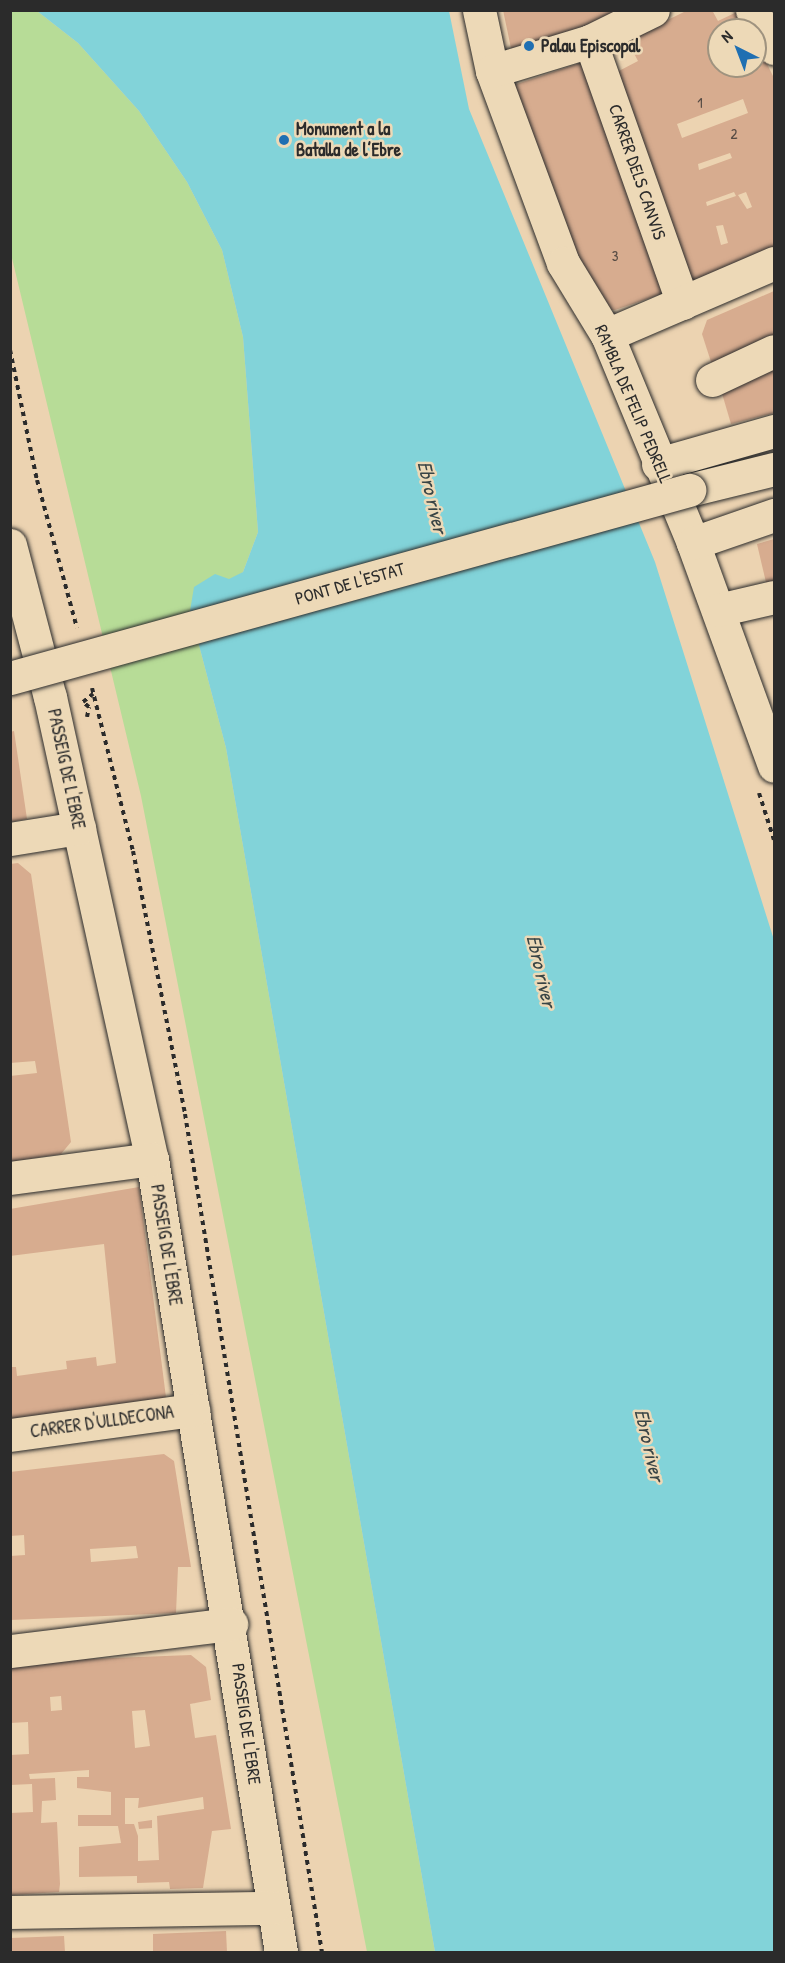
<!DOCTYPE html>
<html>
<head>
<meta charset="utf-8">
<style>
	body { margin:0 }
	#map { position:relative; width:785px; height:1963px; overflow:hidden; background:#ecd3b1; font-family:"Patrick Hand",sans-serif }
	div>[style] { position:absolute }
	.green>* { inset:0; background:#b7dc97 }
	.water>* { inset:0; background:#82d3d9 }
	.building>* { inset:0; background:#d7ac8f }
	.path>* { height:4px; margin-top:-2px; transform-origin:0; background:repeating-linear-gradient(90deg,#2b2b2b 0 4.5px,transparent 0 9px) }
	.roads { filter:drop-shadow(0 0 2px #2b2b2b) drop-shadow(0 0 2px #2b2b2b) }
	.minor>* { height:33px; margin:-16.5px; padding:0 16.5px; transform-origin:16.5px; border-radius:16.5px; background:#edd9b7 }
	.bridges { filter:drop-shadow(0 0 2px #2b2b2b) drop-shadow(0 0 2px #2b2b2b) }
	.minor-bridge>* { height:33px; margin:-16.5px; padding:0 16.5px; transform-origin:16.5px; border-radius:16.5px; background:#edd9b7 }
	.dots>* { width:16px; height:16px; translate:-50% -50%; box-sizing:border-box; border:3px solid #edd9b7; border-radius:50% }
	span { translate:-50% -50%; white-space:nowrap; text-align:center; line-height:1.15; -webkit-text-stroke:5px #edd9b7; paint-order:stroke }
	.number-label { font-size:15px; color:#564b44 }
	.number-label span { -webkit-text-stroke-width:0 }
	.poi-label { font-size:18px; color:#2b2b2b; font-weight:700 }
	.left { translate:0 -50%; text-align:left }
	.street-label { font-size:18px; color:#2b2b2b }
	.water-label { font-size:20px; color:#384445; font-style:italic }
	.frame { position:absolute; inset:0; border:12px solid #2b2b2b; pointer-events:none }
	.north { position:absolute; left:707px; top:18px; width:60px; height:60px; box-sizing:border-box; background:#edd9b7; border:2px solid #9f937f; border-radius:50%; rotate:318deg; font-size:16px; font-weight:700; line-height:24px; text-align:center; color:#2b2b2b }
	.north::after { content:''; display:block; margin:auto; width:21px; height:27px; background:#1f6fb2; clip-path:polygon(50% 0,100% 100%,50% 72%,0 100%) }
</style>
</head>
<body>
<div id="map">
	<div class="green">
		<div style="clip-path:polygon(10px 11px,37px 11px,78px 43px,139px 111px,187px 182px,222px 250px,243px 337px,258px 532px,243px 572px,190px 611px,226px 748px,435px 1952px,367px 1952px,141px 796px,11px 254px)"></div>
	</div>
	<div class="water">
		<div style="clip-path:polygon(37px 11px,449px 11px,469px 109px,655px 562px,774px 940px,774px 1952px,435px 1952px,226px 748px,190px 611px,194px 587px,215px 574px,229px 579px,243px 572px,258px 532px,243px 337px,222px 250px,187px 182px,139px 111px,78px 43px)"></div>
	</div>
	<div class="building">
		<div style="clip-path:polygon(503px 10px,637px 10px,513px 58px)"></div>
		<div style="clip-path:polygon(evenodd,688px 10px,712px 10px,718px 21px,739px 11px,750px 30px,719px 30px,719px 66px,755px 66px,755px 40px,774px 78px,774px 251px,693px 293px,615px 73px,638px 61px,627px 40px,688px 10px,743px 99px,748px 113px,682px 138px,677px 124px,743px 99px,688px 10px,730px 153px,732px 158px,699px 170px,698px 164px,730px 153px,688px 10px,734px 192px,736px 196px,707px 206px,706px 202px,734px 192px,688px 10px,746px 192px,752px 207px,747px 209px,738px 195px,746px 192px,688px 10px,723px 225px,728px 243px,721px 245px,716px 226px,723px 225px)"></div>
		<div style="clip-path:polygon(592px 59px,662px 294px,615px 310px,609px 310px,578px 255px,538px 162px,514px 85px)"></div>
		<div style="clip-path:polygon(774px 291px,774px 337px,712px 365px,702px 334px,707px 320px)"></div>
		<div style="clip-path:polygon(774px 364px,774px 413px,731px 424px,721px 390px)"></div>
		<div style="clip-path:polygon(774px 539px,774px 590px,768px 591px,757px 544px)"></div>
		<div style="clip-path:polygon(14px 731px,27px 819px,10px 822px,10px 732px)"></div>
		<div style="clip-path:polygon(18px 863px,31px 874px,71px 1142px,61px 1154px,10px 1162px,10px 1076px,37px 1073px,35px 1061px,10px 1063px,10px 864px)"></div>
		<div style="clip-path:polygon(139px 1187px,167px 1405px,10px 1422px,10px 1367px,16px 1367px,17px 1376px,67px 1369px,66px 1361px,96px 1357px,97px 1366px,116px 1363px,104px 1244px,10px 1256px,10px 1209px)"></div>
		<div style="clip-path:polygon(evenodd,164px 1454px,174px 1461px,191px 1567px,178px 1567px,176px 1613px,10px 1620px,10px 1556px,25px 1555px,24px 1535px,10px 1536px,10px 1472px,164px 1454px,136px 1546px,138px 1558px,91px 1562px,90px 1549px,136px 1546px)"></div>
		<div style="clip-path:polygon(evenodd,191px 1655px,206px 1667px,211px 1700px,190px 1704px,195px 1738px,216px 1735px,231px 1829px,212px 1831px,203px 1888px,170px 1889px,169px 1882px,137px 1883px,137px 1876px,79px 1877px,79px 1847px,121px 1843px,118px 1826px,78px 1826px,78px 1815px,111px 1815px,111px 1792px,77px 1788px,77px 1777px,89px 1777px,89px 1770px,29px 1774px,30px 1779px,55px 1778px,56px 1800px,42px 1801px,41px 1823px,57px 1822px,60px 1884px,59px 1892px,10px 1895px,10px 1813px,33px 1812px,32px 1784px,10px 1785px,10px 1755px,29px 1754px,28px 1722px,10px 1723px,10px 1662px,191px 1655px,61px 1696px,62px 1710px,51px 1711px,50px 1697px,61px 1696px,191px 1655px,145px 1710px,150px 1746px,135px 1748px,132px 1711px,145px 1710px,191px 1655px,203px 1797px,204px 1809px,157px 1816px,159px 1860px,138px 1861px,138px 1836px,134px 1824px,125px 1824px,125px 1798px,139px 1798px,138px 1808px,203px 1797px)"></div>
		<div style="clip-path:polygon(152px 1820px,152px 1828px,139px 1829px,138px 1822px)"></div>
		<div style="clip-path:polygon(226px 1931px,227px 1952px,153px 1952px,153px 1934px)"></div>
		<div style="clip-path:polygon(64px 1936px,65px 1952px,10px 1952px,10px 1938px)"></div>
	</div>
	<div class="path">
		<div style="left:10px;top:350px;width:133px;rotate:78.3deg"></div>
		<div style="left:37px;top:480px;width:153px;rotate:74.9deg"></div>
		<div style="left:92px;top:688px;width:168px;rotate:75.9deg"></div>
		<div style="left:133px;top:851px;width:268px;rotate:78.8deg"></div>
		<div style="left:185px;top:1114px;width:849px;rotate:80.72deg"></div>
		<div style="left:87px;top:717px;width:10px;rotate:-79deg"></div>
		<div style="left:89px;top:707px;width:8px;rotate:-140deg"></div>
		<div style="left:83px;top:702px;width:13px;rotate:-39deg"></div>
		<div style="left:759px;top:793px;width:49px;rotate:72.3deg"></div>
	</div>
	<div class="roads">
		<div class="minor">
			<div style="left:479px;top:10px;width:62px;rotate:78deg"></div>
			<div style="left:492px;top:71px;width:205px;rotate:69.7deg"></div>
			<div style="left:563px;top:263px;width:84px;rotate:58.6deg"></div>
			<div style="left:607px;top:335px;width:225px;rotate:67.5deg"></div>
			<div style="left:693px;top:543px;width:237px;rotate:70deg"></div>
			<div style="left:752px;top:10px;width:44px;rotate:59.9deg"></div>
			<div style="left:590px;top:41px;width:278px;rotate:70.5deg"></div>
			<div style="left:492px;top:71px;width:102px;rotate:-17deg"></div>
			<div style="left:590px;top:41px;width:70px;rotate:-26.2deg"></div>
			<div style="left:607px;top:335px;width:182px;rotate:-23.3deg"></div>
			<div style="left:712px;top:380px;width:68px;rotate:-25.1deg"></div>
			<div style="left:658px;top:464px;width:121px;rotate:-15.9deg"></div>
			<div style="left:689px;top:490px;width:88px;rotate:-13.9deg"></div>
			<div style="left:693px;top:543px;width:86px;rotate:-19.1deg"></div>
			<div style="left:10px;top:545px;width:157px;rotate:75.3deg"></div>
			<div style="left:50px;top:697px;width:473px;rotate:77.6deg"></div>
			<div style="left:152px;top:1159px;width:803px;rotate:80.76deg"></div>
			<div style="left:718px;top:610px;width:57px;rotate:-13.1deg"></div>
			<div style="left:10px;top:839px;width:70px;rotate:-9.1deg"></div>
			<div style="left:10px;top:1178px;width:143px;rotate:-7.6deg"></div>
			<div style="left:10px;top:1435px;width:185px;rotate:-7.8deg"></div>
			<div style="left:10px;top:1651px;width:223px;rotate:-7deg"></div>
			<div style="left:10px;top:1912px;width:263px;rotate:-0.9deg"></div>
		</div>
	</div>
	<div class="bridges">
		<div class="minor-bridge">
			<div style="left:10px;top:678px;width:705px;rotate:-15.48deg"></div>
		</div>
	</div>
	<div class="dots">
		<div style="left:529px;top:46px;background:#1f6fb2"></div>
		<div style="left:284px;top:140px;background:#1f6fb2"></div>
	</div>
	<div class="number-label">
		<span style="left:700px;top:103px">1</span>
		<span style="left:734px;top:134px">2</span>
		<span style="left:615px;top:256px">3</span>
	</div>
	<div class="poi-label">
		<span class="left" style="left:541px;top:46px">Palau Episcopal</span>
		<span class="left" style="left:296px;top:140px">Monument a la<br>Batalla de l’Ebre</span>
	</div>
	<div class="street-label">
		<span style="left:637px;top:172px;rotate:71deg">CARRER DELS CANVIS</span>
		<span style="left:633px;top:404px;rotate:67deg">RAMBLA DE FELIP PEDRELL</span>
		<span style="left:350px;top:584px;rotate:-16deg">PONT DE L'ESTAT</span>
		<span style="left:66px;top:769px;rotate:78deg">PASSEIG DE L'EBRE</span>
		<span style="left:166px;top:1245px;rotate:81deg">PASSEIG DE L'EBRE</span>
		<span style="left:102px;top:1422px;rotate:-8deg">CARRER D'ULLDECONA</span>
		<span style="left:246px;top:1724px;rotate:82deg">PASSEIG DE L'EBRE</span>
	</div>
	<div class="water-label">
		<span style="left:433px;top:497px;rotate:77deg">Ebro river</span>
		<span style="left:542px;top:971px;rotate:77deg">Ebro river</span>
		<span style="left:650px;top:1445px;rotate:77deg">Ebro river</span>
	</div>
	<div class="frame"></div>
	<div class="north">N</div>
</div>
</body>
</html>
